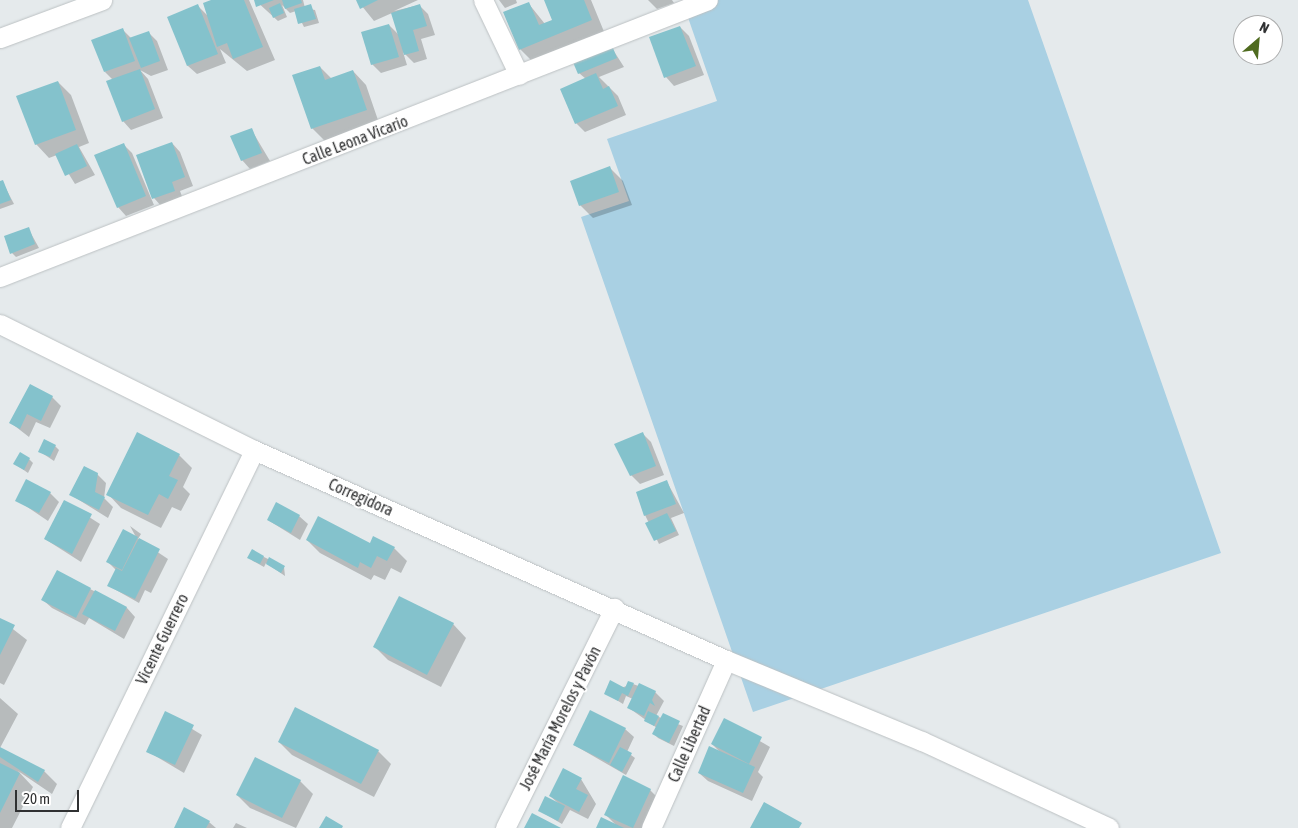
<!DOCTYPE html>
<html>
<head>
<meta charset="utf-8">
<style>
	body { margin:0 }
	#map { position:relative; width:1298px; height:828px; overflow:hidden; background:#e5eaec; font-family:"Asap Condensed",sans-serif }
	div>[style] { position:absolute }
	.green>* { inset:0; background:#a9d0e3 }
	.shadow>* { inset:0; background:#0003 }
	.building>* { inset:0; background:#84c2cc }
	.roads { filter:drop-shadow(0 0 1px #bcc1c3) drop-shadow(0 0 1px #bcc1c3) }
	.street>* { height:19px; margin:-9.5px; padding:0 9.5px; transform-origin:9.5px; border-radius:9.5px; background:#fff }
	span { translate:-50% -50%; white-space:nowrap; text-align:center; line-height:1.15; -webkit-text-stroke:4px #fff; paint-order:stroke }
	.street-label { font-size:16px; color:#303132 }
	.north { position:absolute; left:1233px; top:15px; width:50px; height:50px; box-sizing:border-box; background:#fff; border:1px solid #acadad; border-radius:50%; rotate:27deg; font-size:14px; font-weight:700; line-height:20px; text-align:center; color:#303132 }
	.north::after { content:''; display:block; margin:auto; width:18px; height:22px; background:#4f6b1f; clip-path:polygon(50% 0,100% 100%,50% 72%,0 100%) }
	.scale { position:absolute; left:15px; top:790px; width:64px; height:22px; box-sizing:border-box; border:2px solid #303132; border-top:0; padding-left:6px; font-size:15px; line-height:18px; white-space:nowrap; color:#303132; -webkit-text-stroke:4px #fff; paint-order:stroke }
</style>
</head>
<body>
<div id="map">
	<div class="green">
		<div style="clip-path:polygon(702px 0,1028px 0,1221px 553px,753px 712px,581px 217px,629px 201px,607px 139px,717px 101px,684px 6px)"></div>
	</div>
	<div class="shadow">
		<div style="clip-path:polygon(214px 0,249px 0,275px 60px,247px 71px,220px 49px,226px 63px,197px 74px,188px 66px,168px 18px,198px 6px,209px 17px)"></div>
		<div style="clip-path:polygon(255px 0,303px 0,305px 8px,315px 10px,319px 23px,304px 27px,296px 11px,290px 13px,282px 5px,287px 17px,278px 21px)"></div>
		<div style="clip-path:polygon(357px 0,418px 0,394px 11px,419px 5px,428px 14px,435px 35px,421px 39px,427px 59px,414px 63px,403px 52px,407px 65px,381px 73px,372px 64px,389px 25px,400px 36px,392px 13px,374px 21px)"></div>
		<div style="clip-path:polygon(499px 0,516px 0,517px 3px,505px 8px)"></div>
		<div style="clip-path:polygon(545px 0,591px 0,605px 34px,533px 62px,520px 49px,529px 4px,545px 24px,553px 21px)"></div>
		<div style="clip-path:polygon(648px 0,672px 0,674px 3px,657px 9px)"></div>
		<div style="clip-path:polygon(680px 27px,689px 36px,704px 75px,674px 86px,666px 77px)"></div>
		<div style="clip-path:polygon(122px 29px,132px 39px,148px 32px,157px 41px,168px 70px,151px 76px,140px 70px,148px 79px,163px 118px,131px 130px,123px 121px,113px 80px,105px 72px)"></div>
		<div style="clip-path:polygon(610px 45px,624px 67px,599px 77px,618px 96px,626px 115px,585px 132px,576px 123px,586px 79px,579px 73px)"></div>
		<div style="clip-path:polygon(320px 67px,332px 79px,353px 71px,366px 85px,379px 123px,325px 141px,312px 128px)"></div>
		<div style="clip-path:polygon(58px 82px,71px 95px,89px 143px,79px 147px,95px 175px,75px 184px,57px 155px,49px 158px,36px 144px)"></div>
		<div style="clip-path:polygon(251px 129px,270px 161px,250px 169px,242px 160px)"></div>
		<div style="clip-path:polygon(172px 143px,180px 152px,193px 186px,180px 191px,183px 199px,162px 207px,154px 198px)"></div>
		<div style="clip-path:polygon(123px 144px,132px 153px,154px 205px,126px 216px,118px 207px)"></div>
		<div style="clip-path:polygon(610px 168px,623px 181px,632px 205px,593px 218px,580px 205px)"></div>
		<div style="clip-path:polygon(2px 181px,14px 204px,0 209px,0 182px)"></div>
		<div style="clip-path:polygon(28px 228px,39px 248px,16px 257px,12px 253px)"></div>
		<div style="clip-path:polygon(52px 397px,61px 406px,50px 428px,36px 422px,29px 437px,11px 423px)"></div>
		<div style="clip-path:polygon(642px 433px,651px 442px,664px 475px,640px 484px,631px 475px)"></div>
		<div style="clip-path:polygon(55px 446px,59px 450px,54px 461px,39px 451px)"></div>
		<div style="clip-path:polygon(179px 455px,192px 468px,183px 487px,190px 494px,181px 511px,172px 507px,161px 528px,121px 508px,108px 494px)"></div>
		<div style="clip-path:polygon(29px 459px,33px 463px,28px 473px,15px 464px)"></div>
		<div style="clip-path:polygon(97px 474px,106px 483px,104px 498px,113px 507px,108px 518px,71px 495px)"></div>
		<div style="clip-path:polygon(667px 482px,684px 513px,671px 518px,679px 535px,659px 544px,645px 515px)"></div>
		<div style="clip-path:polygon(50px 493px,59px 502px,48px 521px,17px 500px)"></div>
		<div style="clip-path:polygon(64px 501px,100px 524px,81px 562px,45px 539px)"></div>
		<div style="clip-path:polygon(299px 516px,308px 524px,300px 540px,268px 520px)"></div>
		<div style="clip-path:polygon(130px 526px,141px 534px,138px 539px,168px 559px,151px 593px,145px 590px,139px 603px,109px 586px,116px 570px,107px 561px,136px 537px)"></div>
		<div style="clip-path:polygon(307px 540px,394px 548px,407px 561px,401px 573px,391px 568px,385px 580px,374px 575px,371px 580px,320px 553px)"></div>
		<div style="clip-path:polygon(252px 551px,284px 567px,285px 576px,266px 563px,264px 567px,253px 561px,249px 557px)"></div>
		<div style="clip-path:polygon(57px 572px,127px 608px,135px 617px,124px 639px,89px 618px,85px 625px,52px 608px,43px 600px)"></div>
		<div style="clip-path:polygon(0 619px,27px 640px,4px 685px,0 683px)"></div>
		<div style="clip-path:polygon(453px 624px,466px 638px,441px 687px,388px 660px,375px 647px)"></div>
		<div style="clip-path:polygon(633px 684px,655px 692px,664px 701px,656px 716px,683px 726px,674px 746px,658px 738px,654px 734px,657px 728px,629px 708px,633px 699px,626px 696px,623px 704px,605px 693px)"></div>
		<div style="clip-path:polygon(0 698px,18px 714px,0 748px,44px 771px,57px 784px,52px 794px,18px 771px,33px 787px,12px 828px,0 828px)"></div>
		<div style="clip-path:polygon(166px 713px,202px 735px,184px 773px,147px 751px)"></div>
		<div style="clip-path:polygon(724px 720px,770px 747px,758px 772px,763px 777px,752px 801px,708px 781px,699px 773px,721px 753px,712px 744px)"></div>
		<div style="clip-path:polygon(625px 729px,634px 737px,627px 752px,635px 758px,626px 775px,574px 745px)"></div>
		<div style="clip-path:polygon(279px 742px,378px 751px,391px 764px,374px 797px,292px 755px)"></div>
		<div style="clip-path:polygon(581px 779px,596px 804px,588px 819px,570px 810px,562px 824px,540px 811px,558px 803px,550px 796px)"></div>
		<div style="clip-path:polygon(300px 781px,313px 794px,296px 828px,250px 808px,237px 795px)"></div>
		<div style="clip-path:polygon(650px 790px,659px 799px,645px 828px,597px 828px,616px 825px,606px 815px)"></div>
		<div style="clip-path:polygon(209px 822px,216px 828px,175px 828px)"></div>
		<div style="clip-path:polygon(236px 823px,247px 828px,233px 828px)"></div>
	</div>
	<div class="building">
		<div style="clip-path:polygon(211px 0,244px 0,263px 47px,233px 59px,227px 43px,217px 47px,203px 3px)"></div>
		<div style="clip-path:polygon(254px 0,274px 0,256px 7px)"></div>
		<div style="clip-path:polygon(282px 0,301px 0,302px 3px,285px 9px)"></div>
		<div style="clip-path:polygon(356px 0,378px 0,360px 9px)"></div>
		<div style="clip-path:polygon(544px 0,584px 0,592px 20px,519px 50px,503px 12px,529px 2px,539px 25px,552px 20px)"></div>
		<div style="clip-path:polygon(280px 3px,284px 13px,273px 18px,269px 8px)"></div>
		<div style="clip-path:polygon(198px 4px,218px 54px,187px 66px,167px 17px)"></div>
		<div style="clip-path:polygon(311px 4px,316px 19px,298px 24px,294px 9px)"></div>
		<div style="clip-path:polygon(420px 4px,427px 26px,413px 30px,419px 51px,404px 55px,391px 13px)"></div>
		<div style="clip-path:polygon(389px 24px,399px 57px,371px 65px,361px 32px)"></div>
		<div style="clip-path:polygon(680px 26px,696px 66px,664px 78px,649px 37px)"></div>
		<div style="clip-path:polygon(123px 28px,135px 61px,104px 72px,91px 40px)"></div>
		<div style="clip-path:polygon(149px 31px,160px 61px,141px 68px,129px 38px)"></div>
		<div style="clip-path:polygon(611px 43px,617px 58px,578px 74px,572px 60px)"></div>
		<div style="clip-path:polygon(320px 66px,325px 80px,353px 70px,367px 110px,311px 129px,292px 75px)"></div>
		<div style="clip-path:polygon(140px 69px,155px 109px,122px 122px,106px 81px)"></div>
		<div style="clip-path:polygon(596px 73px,603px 89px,609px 86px,618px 106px,575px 124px,560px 89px)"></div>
		<div style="clip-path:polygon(58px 81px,76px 130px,35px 145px,16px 96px)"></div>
		<div style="clip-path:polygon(252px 128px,262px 153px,241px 161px,230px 136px)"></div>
		<div style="clip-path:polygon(172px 142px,185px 177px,172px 182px,175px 191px,152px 199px,136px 155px)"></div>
		<div style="clip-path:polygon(124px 143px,146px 196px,117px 208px,94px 155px)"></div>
		<div style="clip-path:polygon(77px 144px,87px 166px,65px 176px,55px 154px)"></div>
		<div style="clip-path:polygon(610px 166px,619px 192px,579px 206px,570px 181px)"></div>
		<div style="clip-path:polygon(3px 180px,11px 200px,0 204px,0 181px)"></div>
		<div style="clip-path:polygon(29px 227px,35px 244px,10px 254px,4px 236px)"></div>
		<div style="clip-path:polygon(30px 384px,53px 396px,41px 421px,27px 414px,20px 429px,9px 423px)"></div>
		<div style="clip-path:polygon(137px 432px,180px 454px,169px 476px,178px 480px,168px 499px,159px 494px,148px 515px,106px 495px)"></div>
		<div style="clip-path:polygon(643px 432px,656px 466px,630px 476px,614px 444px)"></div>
		<div style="clip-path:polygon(44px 439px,56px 445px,50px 457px,38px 452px)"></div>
		<div style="clip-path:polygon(20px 452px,30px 458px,24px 470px,13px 464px)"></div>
		<div style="clip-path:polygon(84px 466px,98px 473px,95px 492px,105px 497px,99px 510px,69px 495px)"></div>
		<div style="clip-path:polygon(26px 479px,51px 492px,39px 513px,15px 501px)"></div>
		<div style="clip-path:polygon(667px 480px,676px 504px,644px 516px,636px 492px)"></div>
		<div style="clip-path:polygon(64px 500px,92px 514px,72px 554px,44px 539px)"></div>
		<div style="clip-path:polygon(276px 502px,300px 515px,291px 533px,267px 520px)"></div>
		<div style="clip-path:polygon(667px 513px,676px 531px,654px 541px,645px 523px)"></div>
		<div style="clip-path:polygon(318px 516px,370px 543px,373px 536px,395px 547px,387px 561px,377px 556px,371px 568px,360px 562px,358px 568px,306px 540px)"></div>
		<div style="clip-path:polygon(123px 529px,138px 537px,122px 570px,106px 562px)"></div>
		<div style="clip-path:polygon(139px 538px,160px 549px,135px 599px,107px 586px,116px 568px,122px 571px)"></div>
		<div style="clip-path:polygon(252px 549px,264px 556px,260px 564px,247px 558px)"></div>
		<div style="clip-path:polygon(269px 557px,285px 566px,281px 573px,266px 564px)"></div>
		<div style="clip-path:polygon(57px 570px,91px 588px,76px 618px,41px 600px)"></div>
		<div style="clip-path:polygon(95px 590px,127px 607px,115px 631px,82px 614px)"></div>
		<div style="clip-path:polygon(399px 596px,454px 623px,427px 675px,373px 647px)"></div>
		<div style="clip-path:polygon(0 618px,15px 625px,0 655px)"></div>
		<div style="clip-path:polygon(610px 680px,625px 688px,628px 681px,634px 683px,628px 696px,622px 693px,618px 701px,604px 694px)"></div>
		<div style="clip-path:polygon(639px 683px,656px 691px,652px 700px,655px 706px,650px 703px,644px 716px,627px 708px)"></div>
		<div style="clip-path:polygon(295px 707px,379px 750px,361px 784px,278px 742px)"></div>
		<div style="clip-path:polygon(590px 710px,626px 728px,609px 763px,573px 745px)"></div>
		<div style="clip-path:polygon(165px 711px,194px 725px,175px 765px,146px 752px)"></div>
		<div style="clip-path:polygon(648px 711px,659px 716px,654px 726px,644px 721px)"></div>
		<div style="clip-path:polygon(663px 713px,680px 721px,669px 743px,652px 734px)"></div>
		<div style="clip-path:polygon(724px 718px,762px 737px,749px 764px,711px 744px)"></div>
		<div style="clip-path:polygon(709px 746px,755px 767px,743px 793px,698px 773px)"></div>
		<div style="clip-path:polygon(0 747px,45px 770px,38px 782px,0 757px)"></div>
		<div style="clip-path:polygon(620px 747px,632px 753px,622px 772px,610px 765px)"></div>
		<div style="clip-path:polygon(255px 757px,301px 780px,282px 818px,236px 795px)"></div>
		<div style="clip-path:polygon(0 763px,20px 773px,0 813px)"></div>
		<div style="clip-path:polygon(563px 768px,582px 778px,576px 789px,588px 795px,579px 812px,549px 796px)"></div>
		<div style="clip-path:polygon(623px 775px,651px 789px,633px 828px,604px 815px)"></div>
		<div style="clip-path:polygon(545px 796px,565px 806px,558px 821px,538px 811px)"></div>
		<div style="clip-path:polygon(764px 802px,802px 823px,799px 828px,750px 828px)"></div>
		<div style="clip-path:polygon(184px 807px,210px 821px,206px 828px,174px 828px)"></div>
		<div style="clip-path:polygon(532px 813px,561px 828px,524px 828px)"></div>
		<div style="clip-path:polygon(326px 816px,343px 826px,342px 828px,319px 828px)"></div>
		<div style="clip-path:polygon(601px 817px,624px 828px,596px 828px)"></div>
	</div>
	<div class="roads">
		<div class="street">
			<div style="left:483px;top:0;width:83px;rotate:64.4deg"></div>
			<div style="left:0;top:38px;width:109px;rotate:-20.4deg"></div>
			<div style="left:0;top:277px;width:760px;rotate:-21.37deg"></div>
			<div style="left:0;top:324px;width:284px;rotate:26.4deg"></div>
			<div style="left:254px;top:450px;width:517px;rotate:23.99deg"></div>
			<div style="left:726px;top:660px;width:212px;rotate:22.5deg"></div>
			<div style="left:922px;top:741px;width:206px;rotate:24.9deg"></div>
			<div style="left:70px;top:828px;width:420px;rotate:-64deg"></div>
			<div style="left:505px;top:828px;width:246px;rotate:-63.6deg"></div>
			<div style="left:651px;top:828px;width:184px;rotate:-65.9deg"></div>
		</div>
	</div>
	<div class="street-label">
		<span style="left:355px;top:140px;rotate:-21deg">Calle Leona Vicario</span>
		<span style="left:361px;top:497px;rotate:24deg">Corregidora</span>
		<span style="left:162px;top:639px;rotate:-64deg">Vicente Guerrero</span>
		<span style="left:560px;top:718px;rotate:-63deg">José María Morelos y Pavón</span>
		<span style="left:689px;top:744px;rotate:-66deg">Calle Libertad</span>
	</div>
	<div class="north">N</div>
	<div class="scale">20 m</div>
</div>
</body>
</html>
